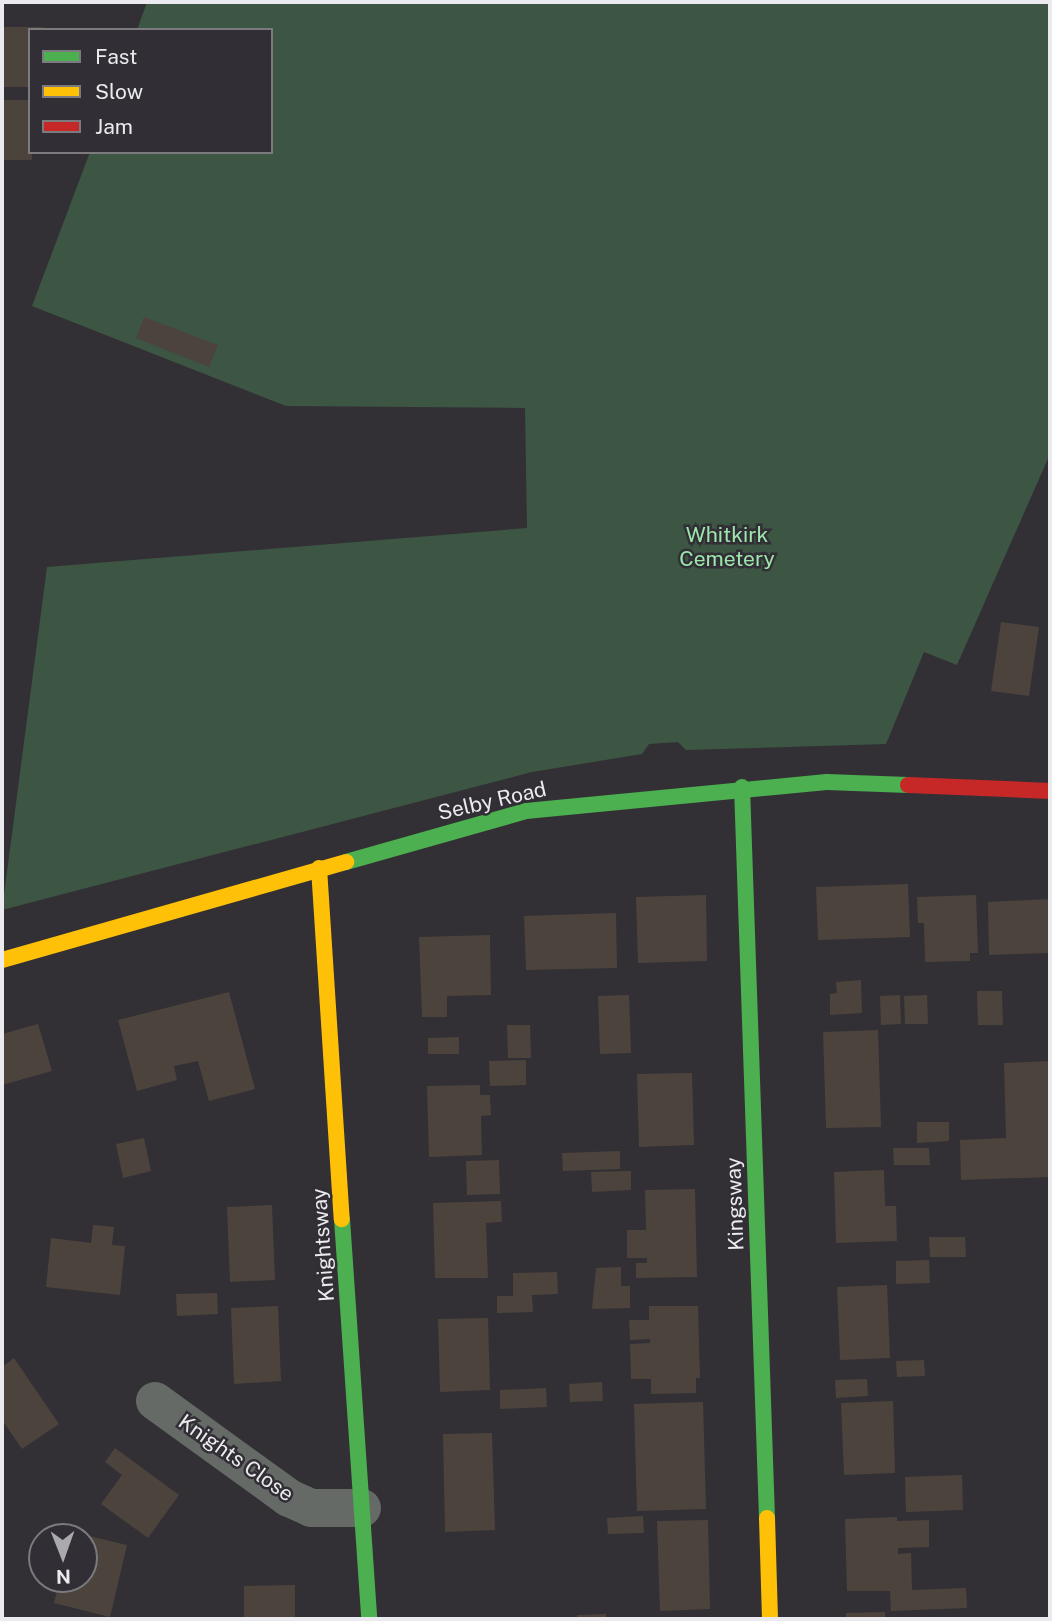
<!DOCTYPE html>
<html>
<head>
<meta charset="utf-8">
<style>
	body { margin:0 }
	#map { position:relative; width:1052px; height:1621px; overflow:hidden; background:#323034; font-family:"Public Sans",sans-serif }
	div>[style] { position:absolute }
	.green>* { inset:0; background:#3d5644 }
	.building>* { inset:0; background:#4c433d }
	.street>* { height:38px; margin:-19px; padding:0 19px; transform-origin:19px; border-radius:19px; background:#656a66 }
	.fast>* { height:16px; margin:-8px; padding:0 8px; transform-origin:8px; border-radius:8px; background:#4caf50 }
	.slow>* { height:16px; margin:-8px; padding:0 8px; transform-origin:8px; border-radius:8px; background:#ffc107 }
	.jam>* { height:16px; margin:-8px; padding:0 8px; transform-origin:8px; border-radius:8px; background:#c62828 }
	span { translate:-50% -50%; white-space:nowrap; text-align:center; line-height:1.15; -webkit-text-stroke:5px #312f35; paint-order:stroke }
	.park-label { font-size:21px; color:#9ce7ac }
	.street-label { font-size:21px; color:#ebeaee }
	.frame { position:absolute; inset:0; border:4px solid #ebeaee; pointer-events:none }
	.legend { position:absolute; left:28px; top:28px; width:245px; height:126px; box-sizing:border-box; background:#312f35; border:2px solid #7b7a7f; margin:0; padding:9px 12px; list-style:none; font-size:21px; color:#ebeaee }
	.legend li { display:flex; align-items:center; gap:14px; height:35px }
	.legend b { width:35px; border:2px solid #7b7a7f }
	.north { position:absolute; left:28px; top:1523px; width:70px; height:70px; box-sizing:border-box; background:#312f35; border:2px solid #7b7a7f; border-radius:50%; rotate:179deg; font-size:19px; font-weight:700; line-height:28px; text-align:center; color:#ebeaee }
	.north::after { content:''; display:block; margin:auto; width:24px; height:32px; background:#aaa9ad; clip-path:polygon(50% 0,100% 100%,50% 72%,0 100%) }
</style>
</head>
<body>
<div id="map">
	<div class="green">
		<div style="clip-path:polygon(147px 2px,1050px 2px,1050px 454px,957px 665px,924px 652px,886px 744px,686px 750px,678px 742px,649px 744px,642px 754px,532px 772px,2px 910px,47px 567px,527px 528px,525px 408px,286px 406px,32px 306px,90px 152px,271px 152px,271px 30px,137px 30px)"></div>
	</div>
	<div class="building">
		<div style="clip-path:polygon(2px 27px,45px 27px,30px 30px,30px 87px,2px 87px)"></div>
		<div style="clip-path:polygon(2px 100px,30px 100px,32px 160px,2px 160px)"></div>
		<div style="clip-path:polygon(144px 317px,218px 345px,209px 367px,136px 338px)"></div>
		<div style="clip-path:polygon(1001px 622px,1039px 627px,1029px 696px,991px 691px)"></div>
		<div style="clip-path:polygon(908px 884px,910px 937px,818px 940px,816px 887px)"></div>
		<div style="clip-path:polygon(706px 895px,707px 961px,638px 963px,636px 897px)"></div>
		<div style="clip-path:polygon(976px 895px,978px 953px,970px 953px,970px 961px,925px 962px,924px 923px,918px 923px,917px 897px)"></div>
		<div style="clip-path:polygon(1050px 899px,1050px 953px,989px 955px,988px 902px)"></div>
		<div style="clip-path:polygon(616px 913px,617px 968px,526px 970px,524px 916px)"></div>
		<div style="clip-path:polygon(490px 935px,491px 995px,447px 996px,447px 1017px,422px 1017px,419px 937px)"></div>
		<div style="clip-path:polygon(861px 980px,862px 1013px,830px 1015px,830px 994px,837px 993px,836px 982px)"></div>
		<div style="clip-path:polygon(977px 991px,1002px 991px,1003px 1025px,978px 1025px)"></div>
		<div style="clip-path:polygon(229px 992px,255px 1089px,209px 1101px,198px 1061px,174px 1066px,177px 1080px,137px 1091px,118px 1020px)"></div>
		<div style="clip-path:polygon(629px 995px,631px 1053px,600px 1054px,598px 996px)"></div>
		<div style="clip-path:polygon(900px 995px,901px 1024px,881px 1025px,880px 996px)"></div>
		<div style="clip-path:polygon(927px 995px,928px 1024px,905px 1024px,904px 996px)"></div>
		<div style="clip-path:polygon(38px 1024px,52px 1071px,2px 1085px,2px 1034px)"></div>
		<div style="clip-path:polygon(507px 1025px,530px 1025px,531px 1058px,508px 1058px)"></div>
		<div style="clip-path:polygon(878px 1030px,881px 1127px,826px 1128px,823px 1032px)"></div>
		<div style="clip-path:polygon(459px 1037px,459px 1054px,428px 1054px,428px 1038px)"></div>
		<div style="clip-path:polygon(526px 1060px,526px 1085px,490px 1086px,489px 1061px)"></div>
		<div style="clip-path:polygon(1050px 1061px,1050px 1177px,961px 1180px,960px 1140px,1006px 1138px,1004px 1063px)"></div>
		<div style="clip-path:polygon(692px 1073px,694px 1145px,639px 1147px,637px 1074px)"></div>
		<div style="clip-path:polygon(480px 1085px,480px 1095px,490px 1095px,491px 1115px,481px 1116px,482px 1155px,429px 1157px,427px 1086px)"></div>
		<div style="clip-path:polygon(917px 1122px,949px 1122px,949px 1141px,917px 1143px)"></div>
		<div style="clip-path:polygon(144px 1138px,151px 1171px,123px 1178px,116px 1144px)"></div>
		<div style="clip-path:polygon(893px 1148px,929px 1148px,930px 1165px,894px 1165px)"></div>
		<div style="clip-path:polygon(620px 1151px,620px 1169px,563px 1171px,562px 1153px)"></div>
		<div style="clip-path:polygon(499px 1160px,500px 1194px,467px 1195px,466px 1161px)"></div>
		<div style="clip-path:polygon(884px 1170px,885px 1206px,896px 1206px,897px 1241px,836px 1243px,834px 1172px)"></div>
		<div style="clip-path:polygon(631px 1171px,631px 1190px,592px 1192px,591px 1172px)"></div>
		<div style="clip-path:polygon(695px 1189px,697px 1277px,636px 1278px,636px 1263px,647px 1263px,647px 1258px,627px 1258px,627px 1230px,646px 1230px,645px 1190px)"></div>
		<div style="clip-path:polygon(501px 1201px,502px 1222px,486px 1223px,488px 1278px,435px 1278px,433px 1203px)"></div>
		<div style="clip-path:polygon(272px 1205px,275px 1280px,230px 1282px,227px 1207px)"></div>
		<div style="clip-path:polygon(93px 1225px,114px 1227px,112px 1245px,125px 1246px,120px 1295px,46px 1287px,51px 1238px,91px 1243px)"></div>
		<div style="clip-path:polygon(929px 1237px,965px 1237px,966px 1257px,930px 1257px)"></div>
		<div style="clip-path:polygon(929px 1260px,930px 1283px,896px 1284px,896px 1261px)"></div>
		<div style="clip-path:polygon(621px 1267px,621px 1286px,630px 1286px,630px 1308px,592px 1309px,596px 1268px)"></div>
		<div style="clip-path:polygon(557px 1272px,558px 1294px,532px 1295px,533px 1312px,497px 1313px,497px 1296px,513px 1296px,513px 1273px)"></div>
		<div style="clip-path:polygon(887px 1285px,890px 1358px,840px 1360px,837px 1287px)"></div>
		<div style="clip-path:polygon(217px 1293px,218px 1314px,177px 1316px,176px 1294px)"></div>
		<div style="clip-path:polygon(278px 1306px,281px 1381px,234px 1384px,231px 1308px)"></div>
		<div style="clip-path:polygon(649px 1306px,698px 1306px,700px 1378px,696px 1378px,696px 1393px,651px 1394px,651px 1379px,631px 1379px,630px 1344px,650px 1343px,650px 1339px,630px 1340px,629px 1320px,649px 1320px)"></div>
		<div style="clip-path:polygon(488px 1318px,490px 1390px,440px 1392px,438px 1319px)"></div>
		<div style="clip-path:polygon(14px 1358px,59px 1424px,22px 1449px,2px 1420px,2px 1367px)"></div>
		<div style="clip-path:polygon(924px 1360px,925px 1376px,897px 1377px,896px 1361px)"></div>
		<div style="clip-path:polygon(867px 1379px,868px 1396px,836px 1398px,835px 1380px)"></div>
		<div style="clip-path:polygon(602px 1382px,603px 1401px,570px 1402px,569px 1384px)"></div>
		<div style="clip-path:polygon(546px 1388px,547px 1407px,500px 1409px,500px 1390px)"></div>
		<div style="clip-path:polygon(893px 1401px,895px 1473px,844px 1475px,841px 1403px)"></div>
		<div style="clip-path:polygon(703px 1402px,706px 1509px,637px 1511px,634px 1404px)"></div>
		<div style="clip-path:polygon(492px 1433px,495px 1530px,445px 1532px,443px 1434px)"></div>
		<div style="clip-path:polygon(115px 1448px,179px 1495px,148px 1538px,101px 1504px,122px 1475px,105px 1462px)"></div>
		<div style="clip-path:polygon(962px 1475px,963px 1510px,906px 1512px,905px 1477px)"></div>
		<div style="clip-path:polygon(643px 1516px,644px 1533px,608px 1534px,607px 1518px)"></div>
		<div style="clip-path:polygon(897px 1517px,897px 1521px,929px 1520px,929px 1547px,898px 1548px,898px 1554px,911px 1553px,912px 1590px,966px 1588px,967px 1608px,891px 1611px,890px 1591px,847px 1591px,845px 1519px)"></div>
		<div style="clip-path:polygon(708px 1520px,710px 1609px,660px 1611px,657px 1521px)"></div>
		<div style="clip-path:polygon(89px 1536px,127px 1545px,110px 1617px,54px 1603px,60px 1579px,84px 1579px)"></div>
		<div style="clip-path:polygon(295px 1585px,295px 1619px,244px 1619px,244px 1586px)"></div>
		<div style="clip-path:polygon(885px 1612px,885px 1619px,846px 1619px,846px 1613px)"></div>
		<div style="clip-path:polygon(606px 1614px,606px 1619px,577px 1619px,577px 1615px)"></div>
	</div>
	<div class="street">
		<div style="left:155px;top:1401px;width:165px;rotate:35.9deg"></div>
		<div style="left:289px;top:1498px;width:24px;rotate:24deg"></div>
		<div style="left:311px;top:1508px;width:51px"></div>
	</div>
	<div class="fast">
		<div style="left:742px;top:787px;width:731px;rotate:88.04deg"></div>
		<div style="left:346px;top:862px;width:187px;rotate:-15.8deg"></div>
		<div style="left:526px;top:811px;width:302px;rotate:-5.5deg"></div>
		<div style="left:827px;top:782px;width:81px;rotate:2.1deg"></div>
		<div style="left:342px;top:1219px;width:401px;rotate:86.1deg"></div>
	</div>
	<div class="slow">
		<div style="left:319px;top:868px;width:352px;rotate:86.3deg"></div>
		<div style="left:2px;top:960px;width:358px;rotate:-15.9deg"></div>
		<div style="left:767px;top:1518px;width:101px;rotate:88.3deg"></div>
	</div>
	<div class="jam">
		<div style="left:908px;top:785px;width:142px;rotate:2.4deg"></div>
	</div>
	<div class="park-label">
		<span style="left:727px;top:547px">Whitkirk<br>Cemetery</span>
	</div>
	<div class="street-label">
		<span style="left:492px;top:801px;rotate:-13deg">Selby Road</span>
		<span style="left:735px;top:1204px;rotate:-92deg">Kingsway</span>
		<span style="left:323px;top:1245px;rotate:-94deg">Knightsway</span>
		<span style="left:236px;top:1458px;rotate:35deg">Knights Close</span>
	</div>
	<div class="frame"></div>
	<ul class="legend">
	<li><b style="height:9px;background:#4caf50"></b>Fast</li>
	<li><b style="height:9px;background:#ffc107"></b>Slow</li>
	<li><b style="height:9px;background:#c62828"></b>Jam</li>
	</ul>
	<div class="north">N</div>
</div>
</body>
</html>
